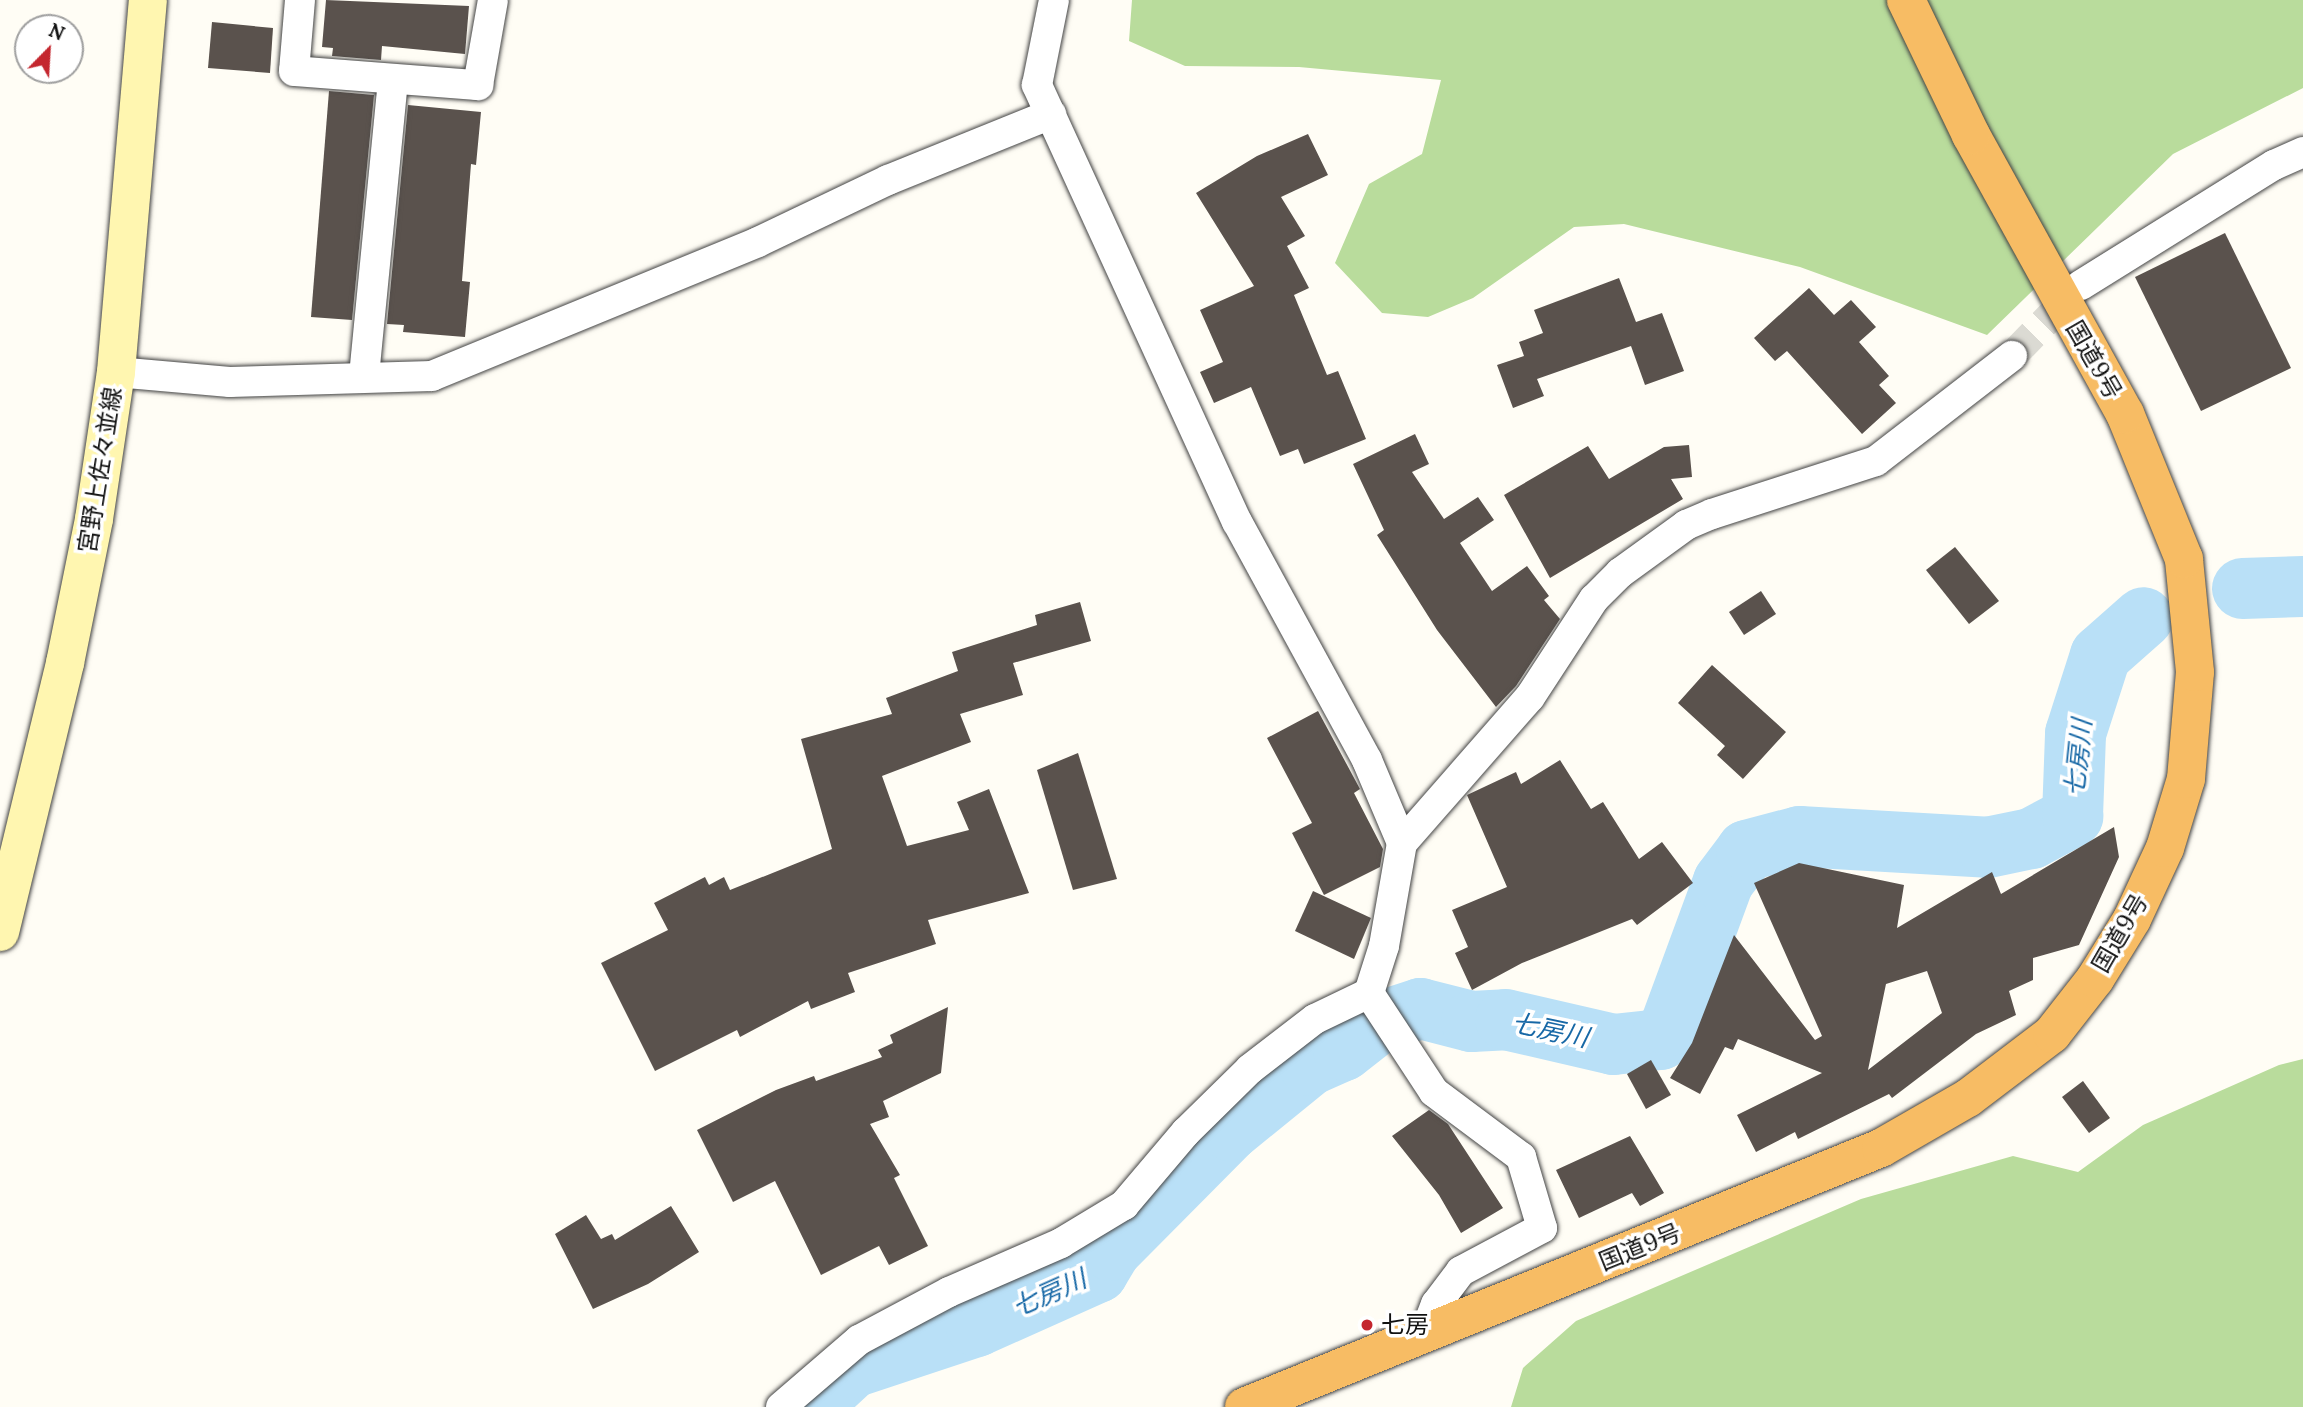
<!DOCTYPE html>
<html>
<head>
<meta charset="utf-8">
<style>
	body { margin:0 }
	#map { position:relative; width:2303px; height:1407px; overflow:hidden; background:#fffdf5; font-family:Lora,"Noto Sans JP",serif }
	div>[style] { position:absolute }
	.forest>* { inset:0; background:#b9dc9c }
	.river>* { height:61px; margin:-30.5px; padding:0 30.5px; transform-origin:30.5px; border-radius:30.5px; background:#b9e0f7 }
	.building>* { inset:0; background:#5a524d }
	.minor-tunnel>* { height:30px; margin-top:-15px; transform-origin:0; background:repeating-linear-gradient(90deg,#dbdad3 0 30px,transparent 0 45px) }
	.roads { filter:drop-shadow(0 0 2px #444) drop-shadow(0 0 2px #444) }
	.minor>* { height:30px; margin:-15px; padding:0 15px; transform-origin:15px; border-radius:15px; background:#fff }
	.secondary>* { height:38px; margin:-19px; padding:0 19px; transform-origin:19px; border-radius:19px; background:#fff6b0 }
	.trunk>* { height:38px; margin:-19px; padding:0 19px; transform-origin:19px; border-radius:19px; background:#f7bc64 }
	.dots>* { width:19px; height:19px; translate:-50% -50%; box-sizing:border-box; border:4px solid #fff; border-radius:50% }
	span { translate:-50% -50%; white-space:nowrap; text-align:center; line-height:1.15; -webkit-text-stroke:7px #fff; paint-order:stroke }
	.street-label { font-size:24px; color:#111 }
	.poi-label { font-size:24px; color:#111 }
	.left { translate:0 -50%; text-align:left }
	.water-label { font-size:26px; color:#1768a6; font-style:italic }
	.north { position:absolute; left:14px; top:14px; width:70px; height:70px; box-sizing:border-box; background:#fff; border:2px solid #a0a0a0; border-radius:50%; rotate:24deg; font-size:19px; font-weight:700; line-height:28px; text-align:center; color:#111 }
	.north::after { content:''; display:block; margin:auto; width:24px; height:32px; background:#c4262e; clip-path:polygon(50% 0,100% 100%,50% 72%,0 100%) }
</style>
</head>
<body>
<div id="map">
	<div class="forest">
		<div style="clip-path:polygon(1132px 0,2303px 0,2303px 88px,2173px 154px,1987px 335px,1800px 267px,1624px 224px,1574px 227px,1473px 298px,1428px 317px,1382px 313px,1335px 263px,1369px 184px,1422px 154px,1441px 80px,1299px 67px,1185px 66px,1129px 41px)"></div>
		<div style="clip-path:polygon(2303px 1059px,2303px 1407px,1511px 1407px,1523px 1368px,1576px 1321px,1861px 1199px,2013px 1156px,2078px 1172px,2143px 1125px,2279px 1065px)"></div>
	</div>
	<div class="river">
		<div style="left:2242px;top:588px;width:61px;rotate:-1.9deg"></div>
		<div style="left:809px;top:1407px;width:59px;rotate:-42.9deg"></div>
		<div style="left:852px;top:1367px;width:131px;rotate:-18.3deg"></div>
		<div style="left:976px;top:1326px;width:133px;rotate:-24.1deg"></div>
		<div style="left:1097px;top:1272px;width:26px;rotate:-59deg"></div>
		<div style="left:1110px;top:1250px;width:169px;rotate:-45.2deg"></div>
		<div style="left:1229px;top:1130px;width:103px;rotate:-39.1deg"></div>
		<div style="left:1309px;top:1065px;width:37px;rotate:-24deg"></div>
		<div style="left:1343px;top:1050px;width:47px;rotate:-38.1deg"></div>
		<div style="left:1380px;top:1021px;width:42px;rotate:-18deg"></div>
		<div style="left:1420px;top:1008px;width:53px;rotate:14.3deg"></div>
		<div style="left:1471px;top:1021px;width:34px;rotate:-3deg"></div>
		<div style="left:1505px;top:1019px;width:111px;rotate:13deg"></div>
		<div style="left:1613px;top:1044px;width:47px;rotate:-6.1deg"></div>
		<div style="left:1660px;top:1039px;width:17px;rotate:-54deg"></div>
		<div style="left:1670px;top:1025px;width:153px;rotate:-69.8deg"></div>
		<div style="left:1723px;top:881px;width:39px;rotate:-53deg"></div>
		<div style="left:1746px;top:850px;width:55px;rotate:-14.8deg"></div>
		<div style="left:1799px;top:836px;width:188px;rotate:3.3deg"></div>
		<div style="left:1987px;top:847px;width:45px;rotate:-11.6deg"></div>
		<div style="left:2031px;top:838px;width:47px;rotate:-28.2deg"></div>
		<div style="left:2072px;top:816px;width:83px;rotate:-87.9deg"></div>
		<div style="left:2075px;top:733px;width:82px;rotate:-72.2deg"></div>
		<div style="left:2100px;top:655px;width:57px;rotate:-41.5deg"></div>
	</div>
	<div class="building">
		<div style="clip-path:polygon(326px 0,469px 6px,465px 54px,382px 46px,381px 60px,332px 56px,333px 48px,322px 47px)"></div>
		<div style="clip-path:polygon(212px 22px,273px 28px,270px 73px,208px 68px)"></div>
		<div style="clip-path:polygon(329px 91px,374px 95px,352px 320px,311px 317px)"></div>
		<div style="clip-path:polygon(408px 105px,481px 112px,476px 165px,471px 164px,462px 281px,470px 282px,465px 337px,403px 332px,404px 325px,387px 324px)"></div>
		<div style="clip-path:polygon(1308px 134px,1328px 175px,1281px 197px,1305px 236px,1287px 246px,1309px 288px,1294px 295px,1327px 375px,1338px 371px,1366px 439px,1304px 464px,1298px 449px,1280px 456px,1251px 387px,1214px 403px,1200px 372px,1223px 362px,1200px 310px,1254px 286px,1196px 193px,1257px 156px)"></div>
		<div style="clip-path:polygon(2225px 233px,2291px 368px,2201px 411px,2135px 277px)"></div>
		<div style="clip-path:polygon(1619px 278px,1636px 322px,1662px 313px,1684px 371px,1645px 385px,1631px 346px,1537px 379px,1544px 396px,1513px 408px,1497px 365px,1524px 356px,1519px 342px,1543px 333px,1534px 310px)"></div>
		<div style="clip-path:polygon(1809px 288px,1834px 315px,1851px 300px,1876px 327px,1859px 342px,1889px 376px,1879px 385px,1896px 403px,1862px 434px,1787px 351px,1775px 361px,1754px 338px)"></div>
		<div style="clip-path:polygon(1415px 434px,1429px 464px,1412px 472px,1444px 519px,1478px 497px,1494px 520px,1460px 543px,1492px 591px,1527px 566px,1549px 596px,1544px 600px,1560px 619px,1516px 686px,1496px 707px,1437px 630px,1377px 535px,1384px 530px,1353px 464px)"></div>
		<div style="clip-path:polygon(1689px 445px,1692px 477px,1671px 479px,1683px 499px,1550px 578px,1504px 495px,1588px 446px,1609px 479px,1664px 447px)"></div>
		<div style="clip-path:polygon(1955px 547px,1999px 601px,1969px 624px,1926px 570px)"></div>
		<div style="clip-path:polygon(1761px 591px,1776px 614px,1744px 635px,1729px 612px)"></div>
		<div style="clip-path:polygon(1080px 602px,1091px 641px,1013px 663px,1023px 695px,960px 714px,971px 742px,882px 776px,907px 846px,969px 830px,957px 802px,989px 789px,1029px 893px,928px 920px,936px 944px,848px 973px,855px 992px,811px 1009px,808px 1001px,740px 1037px,737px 1030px,655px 1071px,601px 963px,668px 930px,654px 903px,705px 877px,709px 885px,724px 877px,730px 890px,832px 849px,801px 739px,892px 714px,886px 698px,958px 671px,952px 652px,1037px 625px,1035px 615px)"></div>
		<div style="clip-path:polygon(1712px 665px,1786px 732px,1743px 779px,1717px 755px,1725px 746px,1678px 703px)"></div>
		<div style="clip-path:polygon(1318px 711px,1360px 789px,1354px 793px,1383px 849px,1380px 867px,1324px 895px,1292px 833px,1312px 823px,1267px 738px)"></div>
		<div style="clip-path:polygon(1078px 753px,1117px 879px,1073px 890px,1037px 770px)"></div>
		<div style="clip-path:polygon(1560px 760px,1591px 809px,1603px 802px,1639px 859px,1662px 842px,1693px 883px,1637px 925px,1632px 919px,1522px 963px,1472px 990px,1455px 953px,1468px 947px,1452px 910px,1507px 887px,1467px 795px,1516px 772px,1521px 784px)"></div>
		<div style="clip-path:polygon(evenodd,2114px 827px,2119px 857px,2079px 945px,2033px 958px,2033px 980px,2009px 991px,2016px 1015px,1976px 1034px,1892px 1098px,1889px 1094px,1798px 1139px,1795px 1132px,1756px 1152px,1737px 1115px,1822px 1073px,1738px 1039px,1733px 1050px,1725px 1047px,1700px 1094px,1670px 1078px,1692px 1043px,1734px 935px,1815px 1040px,1822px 1036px,1754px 883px,1799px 863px,1904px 885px,1897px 928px,1992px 872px,2001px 894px,2114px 827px,1927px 971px,1942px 1013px,1868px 1070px,1886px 984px,1927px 971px)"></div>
		<div style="clip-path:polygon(1313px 891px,1371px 918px,1354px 959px,1295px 931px)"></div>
		<div style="clip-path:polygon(948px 1007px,941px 1073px,883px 1101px,889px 1117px,870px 1124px,900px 1175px,894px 1178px,928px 1246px,889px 1265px,879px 1246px,821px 1275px,775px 1181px,733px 1202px,697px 1130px,776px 1090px,814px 1076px,816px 1081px,882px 1057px,878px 1050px,893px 1043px,890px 1035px)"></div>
		<div style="clip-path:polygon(1651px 1060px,1671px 1095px,1646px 1109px,1627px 1074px)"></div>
		<div style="clip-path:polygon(2083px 1081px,2110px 1118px,2089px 1133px,2062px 1097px)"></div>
		<div style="clip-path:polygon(1429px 1110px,1448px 1124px,1503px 1208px,1461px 1233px,1439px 1195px,1392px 1136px)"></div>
		<div style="clip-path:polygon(1630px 1136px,1664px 1193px,1640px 1206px,1632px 1193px,1579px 1218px,1556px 1170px)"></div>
		<div style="clip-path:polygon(671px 1206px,699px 1252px,648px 1284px,593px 1309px,555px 1234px,586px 1215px,601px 1239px,612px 1234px,615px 1240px)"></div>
	</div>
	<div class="minor-tunnel">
		<div style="left:2012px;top:356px;width:92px;rotate:-45.9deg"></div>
	</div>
	<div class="roads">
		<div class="minor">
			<div style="left:300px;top:0;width:71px;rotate:94.8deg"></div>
			<div style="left:294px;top:71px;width:185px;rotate:4.4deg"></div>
			<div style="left:478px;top:85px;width:86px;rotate:-80deg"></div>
			<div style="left:2081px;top:285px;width:227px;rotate:-31.9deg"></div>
			<div style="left:2274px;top:165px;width:32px;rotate:-24deg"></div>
			<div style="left:116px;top:372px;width:114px;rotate:5deg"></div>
			<div style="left:230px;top:382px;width:202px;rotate:-1.7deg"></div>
			<div style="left:432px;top:376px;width:352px;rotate:-22.3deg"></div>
			<div style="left:758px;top:242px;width:144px;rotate:-25.5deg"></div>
			<div style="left:888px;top:180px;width:176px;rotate:-22deg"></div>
			<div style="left:364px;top:376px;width:298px;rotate:-84.4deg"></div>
			<div style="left:1402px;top:843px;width:194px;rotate:-48.8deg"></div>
			<div style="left:1530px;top:697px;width:117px;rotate:-56.9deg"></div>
			<div style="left:1594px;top:599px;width:37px;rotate:-45deg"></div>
			<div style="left:1620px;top:573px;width:82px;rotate:-36deg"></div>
			<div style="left:1686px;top:525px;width:28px;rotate:-23deg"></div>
			<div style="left:1712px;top:514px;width:172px;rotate:-17.9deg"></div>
			<div style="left:1876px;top:461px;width:172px;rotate:-37.7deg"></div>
			<div style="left:1369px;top:993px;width:118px;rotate:56.7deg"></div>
			<div style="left:1434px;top:1092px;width:109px;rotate:36.8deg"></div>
			<div style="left:1521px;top:1157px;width:74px;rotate:73.5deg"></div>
			<div style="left:1542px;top:1228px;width:92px;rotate:152deg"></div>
			<div style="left:1461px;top:1271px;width:41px;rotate:127.1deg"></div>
			<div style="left:1436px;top:1304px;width:33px;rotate:111deg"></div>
			<div style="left:781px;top:1407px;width:103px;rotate:-40.7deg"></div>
			<div style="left:859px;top:1340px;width:102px;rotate:-28.1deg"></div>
			<div style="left:949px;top:1292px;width:122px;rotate:-23.6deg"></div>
			<div style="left:1061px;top:1243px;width:74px;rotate:-31.1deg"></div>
			<div style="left:1124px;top:1205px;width:96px;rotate:-49.7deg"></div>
			<div style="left:1186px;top:1132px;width:90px;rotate:-44.5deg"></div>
			<div style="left:1250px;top:1069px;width:82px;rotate:-37.6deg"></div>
			<div style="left:1315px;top:1019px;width:60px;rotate:-25.7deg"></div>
			<div style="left:1369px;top:993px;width:49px;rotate:-72.3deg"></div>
			<div style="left:1384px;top:946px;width:105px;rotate:-80.1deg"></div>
			<div style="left:1402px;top:843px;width:90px;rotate:-112.9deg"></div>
			<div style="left:1367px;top:760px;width:271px;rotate:-118.6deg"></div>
			<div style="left:1237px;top:522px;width:481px;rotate:-114.6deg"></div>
			<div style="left:1037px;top:85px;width:87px;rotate:-78.7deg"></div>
		</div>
		<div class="secondary">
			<div style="left:0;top:932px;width:277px;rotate:-76.4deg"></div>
			<div style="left:65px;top:663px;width:147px;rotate:-78.6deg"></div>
			<div style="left:94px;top:519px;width:149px;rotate:-81.5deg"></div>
			<div style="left:116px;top:372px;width:373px;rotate:-85.1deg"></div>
		</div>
		<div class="trunk">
			<div style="left:1244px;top:1407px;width:688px;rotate:-22.13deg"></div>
			<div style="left:1881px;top:1148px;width:100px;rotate:-29.9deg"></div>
			<div style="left:1968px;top:1098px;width:106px;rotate:-37.3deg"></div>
			<div style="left:2052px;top:1034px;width:70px;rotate:-52deg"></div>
			<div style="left:2095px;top:979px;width:70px;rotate:-58.3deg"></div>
			<div style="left:2132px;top:919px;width:78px;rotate:-65.1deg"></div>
			<div style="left:2165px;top:848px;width:72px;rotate:-73.1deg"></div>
			<div style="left:2186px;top:779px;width:107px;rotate:-85.2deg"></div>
			<div style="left:2195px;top:672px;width:114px;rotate:-95.6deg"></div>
			<div style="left:2184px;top:559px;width:157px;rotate:-112.1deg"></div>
			<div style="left:2125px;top:414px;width:319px;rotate:-118.9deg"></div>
			<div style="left:1971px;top:135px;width:150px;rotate:-115.7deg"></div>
		</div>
	</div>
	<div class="dots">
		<div style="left:1367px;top:1325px;background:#c4262e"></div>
	</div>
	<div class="street-label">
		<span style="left:2094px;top:360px;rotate:60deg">国道9号</span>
		<span style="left:100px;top:470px;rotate:-81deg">宮野上佐々並線</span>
		<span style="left:2120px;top:933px;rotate:-60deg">国道9号</span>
		<span style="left:1640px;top:1247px;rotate:-22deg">国道9号</span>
	</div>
	<div class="poi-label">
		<span class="left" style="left:1381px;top:1325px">七房</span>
	</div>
	<div class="water-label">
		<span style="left:2078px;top:758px;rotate:-84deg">七房川</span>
		<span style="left:1550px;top:1030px;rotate:12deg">七房川</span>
		<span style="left:1049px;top:1293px;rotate:-24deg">七房川</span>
	</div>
	<div class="north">N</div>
</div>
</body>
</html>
